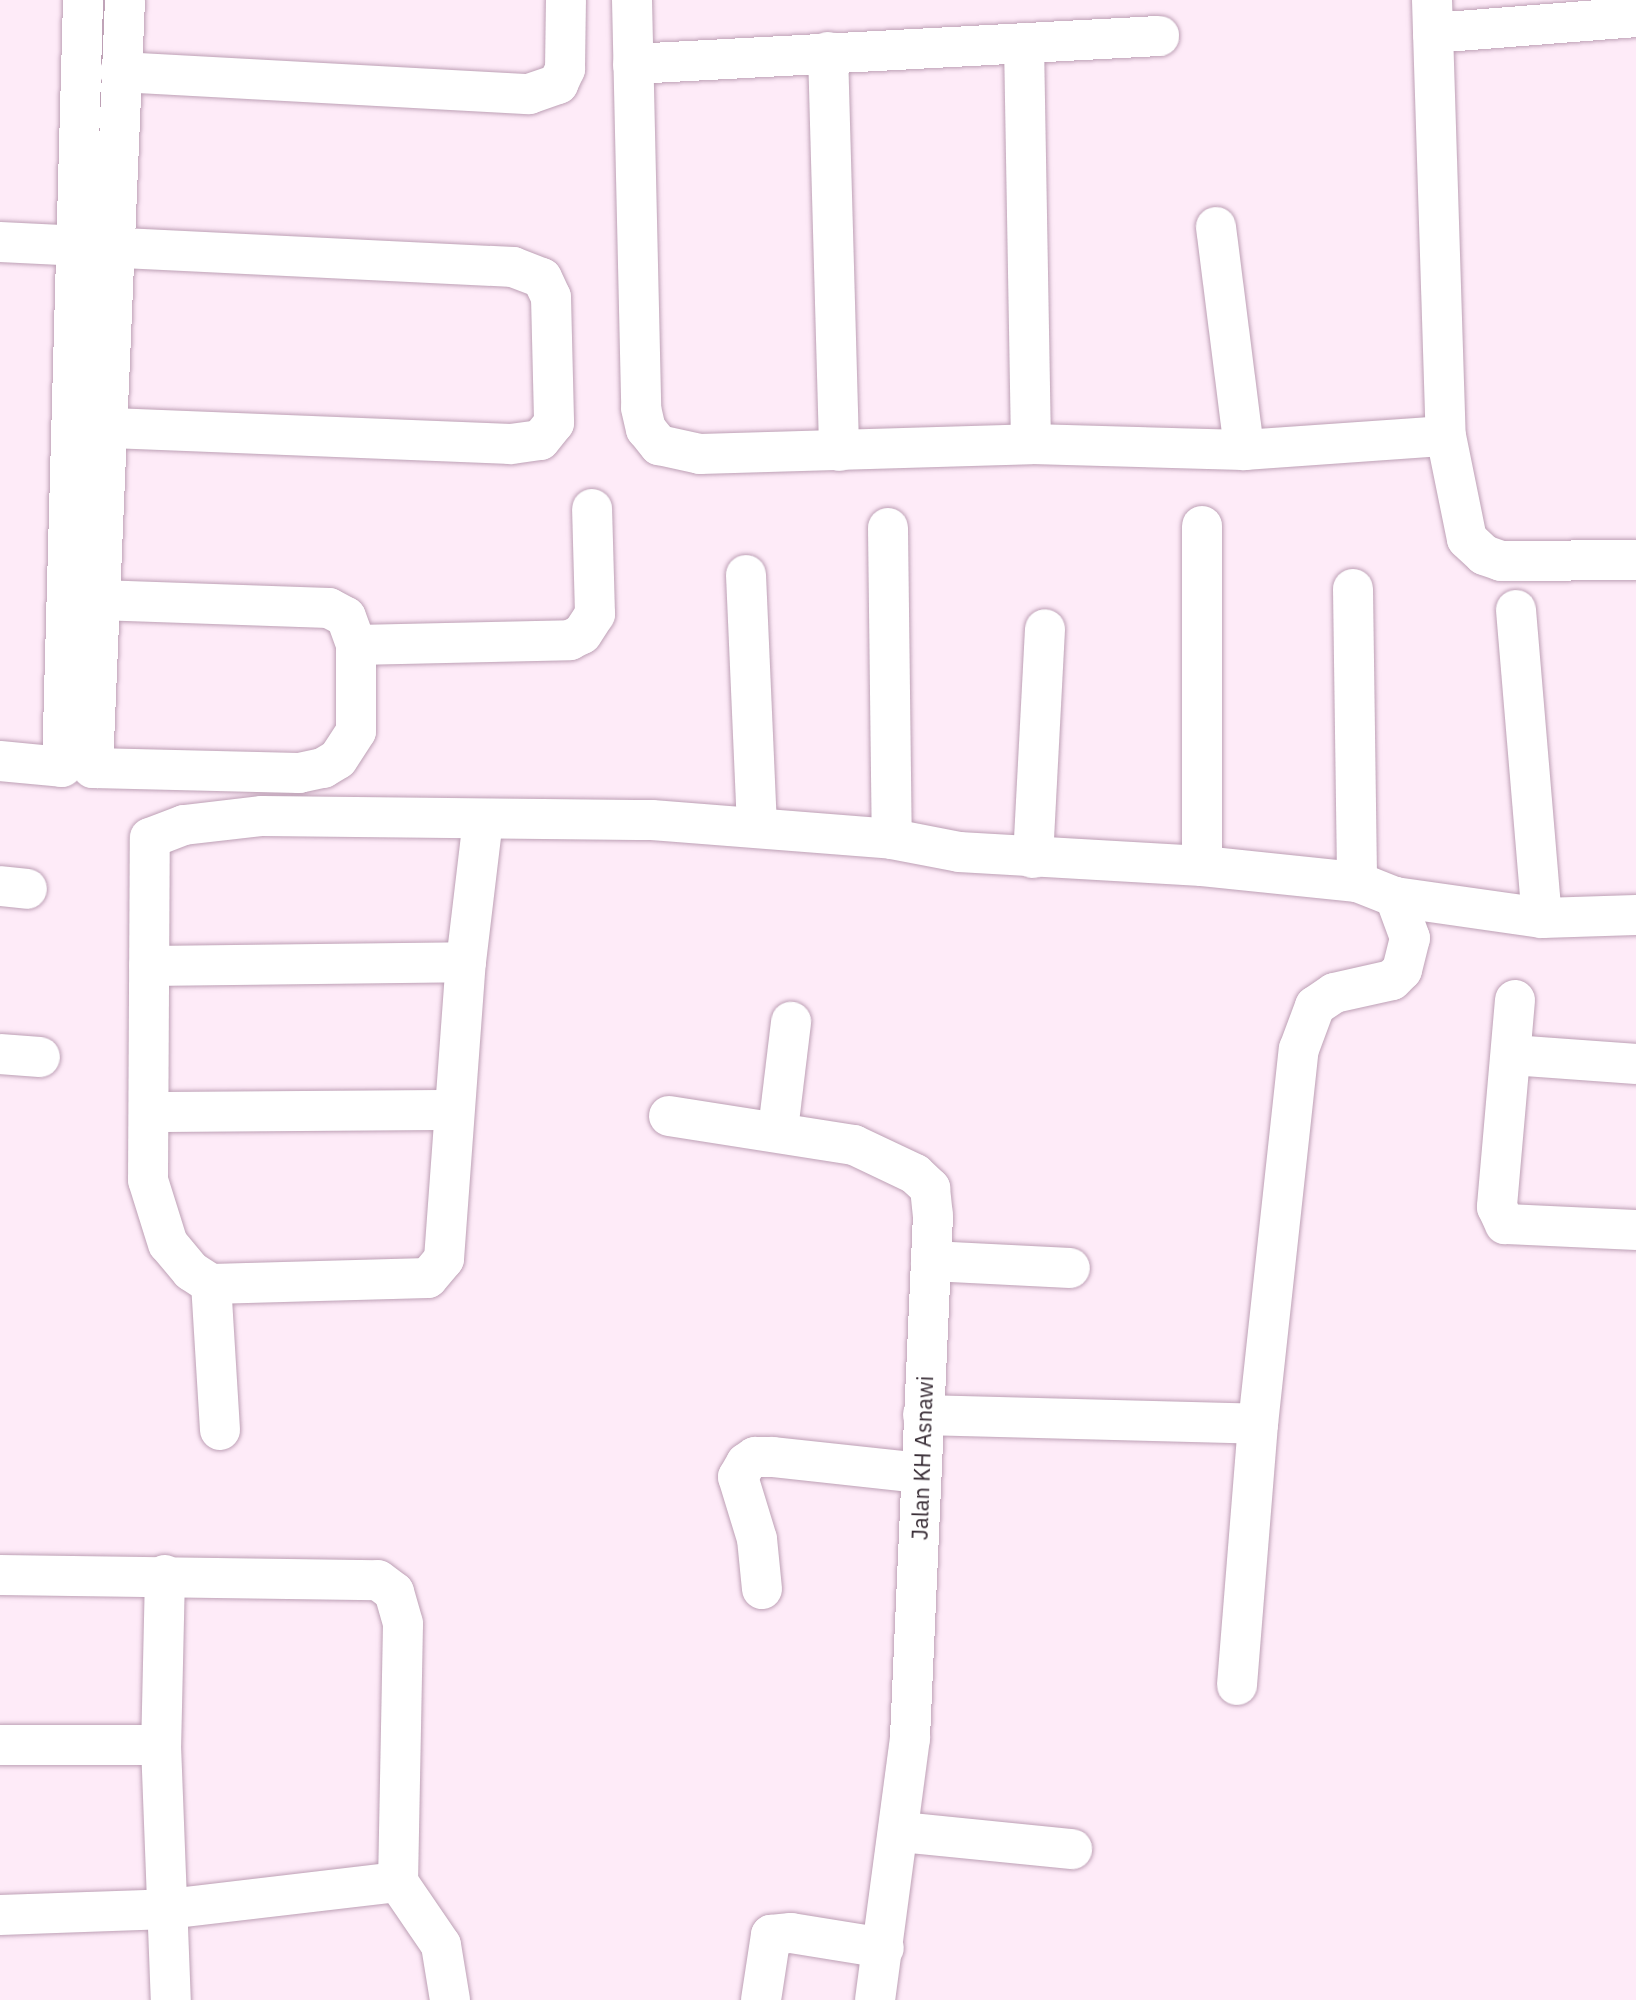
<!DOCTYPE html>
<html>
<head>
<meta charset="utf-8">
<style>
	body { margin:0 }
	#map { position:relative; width:1636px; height:2000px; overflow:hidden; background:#feebf8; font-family:"IBM Plex Sans",sans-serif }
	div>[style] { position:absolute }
	.roads { filter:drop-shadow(0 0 2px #bda0b5) drop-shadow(0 0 2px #bda0b5) }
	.minor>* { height:40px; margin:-20px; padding:0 20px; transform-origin:20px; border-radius:20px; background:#fff }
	span { translate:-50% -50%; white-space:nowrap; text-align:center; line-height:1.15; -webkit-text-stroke:6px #fff; paint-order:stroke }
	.street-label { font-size:22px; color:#362a33 }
</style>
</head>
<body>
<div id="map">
	<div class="roads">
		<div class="minor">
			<div style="left:125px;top:0;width:769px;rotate:92.39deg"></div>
			<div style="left:93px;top:768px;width:206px;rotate:1.4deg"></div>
			<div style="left:299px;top:773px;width:25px;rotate:-12deg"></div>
			<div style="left:323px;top:768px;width:17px;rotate:-31deg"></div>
			<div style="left:338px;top:759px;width:33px;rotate:-57deg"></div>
			<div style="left:356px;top:731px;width:86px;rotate:-90deg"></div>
			<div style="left:632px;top:0;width:408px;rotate:88.7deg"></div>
			<div style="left:641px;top:408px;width:22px;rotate:77deg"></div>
			<div style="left:646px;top:429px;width:21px;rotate:51deg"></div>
			<div style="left:659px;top:445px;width:42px;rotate:12.4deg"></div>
			<div style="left:700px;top:454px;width:331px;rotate:-1.7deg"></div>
			<div style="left:1031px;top:444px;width:213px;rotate:1.6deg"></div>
			<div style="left:1244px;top:450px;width:202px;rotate:-4deg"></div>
			<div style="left:1446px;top:436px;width:105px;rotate:78.5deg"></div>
			<div style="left:1467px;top:539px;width:23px;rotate:43deg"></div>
			<div style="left:1484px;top:555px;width:18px;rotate:19deg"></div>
			<div style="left:1501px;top:561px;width:135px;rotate:-0.4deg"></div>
			<div style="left:1432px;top:0;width:436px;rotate:88.2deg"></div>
			<div style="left:1433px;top:33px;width:204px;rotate:-4.5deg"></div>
			<div style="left:1024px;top:43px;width:401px;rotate:89deg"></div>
			<div style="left:828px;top:52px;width:399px;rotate:88.4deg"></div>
			<div style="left:633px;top:64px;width:527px;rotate:-3.05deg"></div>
			<div style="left:120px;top:72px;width:410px;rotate:3.1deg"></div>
			<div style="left:529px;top:94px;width:31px;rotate:-19deg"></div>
			<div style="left:558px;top:84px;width:17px;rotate:-65deg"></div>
			<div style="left:565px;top:69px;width:69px;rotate:-89.2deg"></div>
			<div style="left:1216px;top:227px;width:225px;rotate:82.8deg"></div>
			<div style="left:0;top:242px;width:514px;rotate:2.79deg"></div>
			<div style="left:513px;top:267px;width:31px;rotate:21deg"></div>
			<div style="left:542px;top:278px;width:21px;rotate:65deg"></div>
			<div style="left:551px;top:297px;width:126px;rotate:88.6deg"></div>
			<div style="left:554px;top:423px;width:22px;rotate:129deg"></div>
			<div style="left:540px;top:440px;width:30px;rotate:172deg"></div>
			<div style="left:510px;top:444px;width:404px;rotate:-177.7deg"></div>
			<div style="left:888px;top:528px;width:311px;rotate:89.3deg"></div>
			<div style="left:892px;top:839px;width:68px;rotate:11deg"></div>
			<div style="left:959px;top:852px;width:243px;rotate:3.3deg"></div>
			<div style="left:1202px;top:866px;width:156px;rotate:5.9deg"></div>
			<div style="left:1357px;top:882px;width:41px;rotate:21.5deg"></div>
			<div style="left:1395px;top:897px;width:148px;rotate:8.1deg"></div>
			<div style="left:1542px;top:918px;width:94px;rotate:-1.8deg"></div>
			<div style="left:746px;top:575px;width:250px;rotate:87.5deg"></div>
			<div style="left:1353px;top:589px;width:293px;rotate:89.2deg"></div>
			<div style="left:98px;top:600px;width:231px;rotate:2deg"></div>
			<div style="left:329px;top:608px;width:19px;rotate:28deg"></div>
			<div style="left:346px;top:617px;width:30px;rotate:70deg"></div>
			<div style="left:356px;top:645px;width:214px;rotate:-1.3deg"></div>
			<div style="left:570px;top:640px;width:13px;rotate:-27deg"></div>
			<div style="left:582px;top:634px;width:24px;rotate:-57deg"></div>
			<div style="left:595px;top:614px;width:105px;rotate:-91.6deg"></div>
			<div style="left:1516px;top:610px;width:309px;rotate:85.2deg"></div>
			<div style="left:0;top:761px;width:62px;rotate:5.5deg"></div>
			<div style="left:62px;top:767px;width:767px;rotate:-88.43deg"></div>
			<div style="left:1033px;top:858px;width:229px;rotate:-87deg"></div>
			<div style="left:1202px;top:866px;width:340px;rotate:-90deg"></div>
			<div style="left:0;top:886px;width:27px;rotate:6deg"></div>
			<div style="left:149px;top:966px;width:317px;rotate:-0.7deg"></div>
			<div style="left:1515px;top:1000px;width:208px;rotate:95deg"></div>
			<div style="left:1497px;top:1207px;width:19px;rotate:65deg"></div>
			<div style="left:1505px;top:1224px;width:131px;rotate:2.6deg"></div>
			<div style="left:0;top:1054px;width:40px;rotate:4.3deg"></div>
			<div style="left:1511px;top:1055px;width:125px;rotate:4.1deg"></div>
			<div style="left:150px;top:1112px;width:304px;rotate:-0.4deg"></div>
			<div style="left:669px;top:1116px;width:187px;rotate:8.9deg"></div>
			<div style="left:854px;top:1145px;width:68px;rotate:25.4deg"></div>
			<div style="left:915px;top:1174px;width:21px;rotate:43deg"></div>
			<div style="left:930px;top:1188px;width:27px;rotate:84deg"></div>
			<div style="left:933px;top:1215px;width:524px;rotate:92.52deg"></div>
			<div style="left:910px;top:1738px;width:264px;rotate:97.6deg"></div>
			<div style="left:778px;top:1130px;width:109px;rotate:-83.1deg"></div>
			<div style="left:931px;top:1261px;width:139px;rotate:2.9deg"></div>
			<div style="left:211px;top:1284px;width:217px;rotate:-1.6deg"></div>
			<div style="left:428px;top:1278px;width:25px;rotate:-50deg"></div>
			<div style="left:444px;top:1259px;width:298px;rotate:-85.8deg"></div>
			<div style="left:466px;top:962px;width:144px;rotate:-83.2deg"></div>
			<div style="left:923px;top:1415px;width:335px;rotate:1.5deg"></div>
			<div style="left:1258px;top:1424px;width:377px;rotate:-83.8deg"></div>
			<div style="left:1299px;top:1049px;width:46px;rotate:-69.6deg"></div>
			<div style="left:1315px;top:1006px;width:23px;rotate:-34deg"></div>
			<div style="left:1334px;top:993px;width:59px;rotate:-12.6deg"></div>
			<div style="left:1392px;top:980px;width:14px;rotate:-45deg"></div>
			<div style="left:1402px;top:970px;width:33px;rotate:-76deg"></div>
			<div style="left:1410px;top:938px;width:44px;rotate:-110.1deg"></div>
			<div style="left:220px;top:1430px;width:146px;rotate:-93.5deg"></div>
			<div style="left:211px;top:1284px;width:24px;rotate:-147deg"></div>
			<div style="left:191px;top:1271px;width:35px;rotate:-130deg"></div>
			<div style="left:168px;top:1244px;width:67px;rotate:-107.4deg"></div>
			<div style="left:148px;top:1180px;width:342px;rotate:-89.7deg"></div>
			<div style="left:150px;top:838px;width:36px;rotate:-21deg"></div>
			<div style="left:184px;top:825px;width:79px;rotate:-6.6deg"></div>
			<div style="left:262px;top:816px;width:390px;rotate:0.6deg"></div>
			<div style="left:652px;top:820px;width:241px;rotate:4.5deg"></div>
			<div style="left:0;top:1575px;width:378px;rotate:0.8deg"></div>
			<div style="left:378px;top:1580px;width:20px;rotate:37deg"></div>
			<div style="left:394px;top:1592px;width:33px;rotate:74deg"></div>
			<div style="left:403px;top:1624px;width:258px;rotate:91.1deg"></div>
			<div style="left:398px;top:1882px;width:76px;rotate:55.7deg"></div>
			<div style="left:441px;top:1945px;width:56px;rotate:80.7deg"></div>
			<div style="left:165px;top:1575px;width:170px;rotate:91.3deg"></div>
			<div style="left:161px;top:1745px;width:255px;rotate:87.8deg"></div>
			<div style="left:762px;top:1589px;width:50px;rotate:-95.7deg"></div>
			<div style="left:757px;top:1539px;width:65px;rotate:-107deg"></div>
			<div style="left:738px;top:1477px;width:16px;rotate:-60deg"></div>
			<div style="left:746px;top:1463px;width:11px;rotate:-34deg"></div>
			<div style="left:755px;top:1457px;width:18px"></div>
			<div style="left:773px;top:1457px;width:149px;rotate:6.2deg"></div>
			<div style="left:1237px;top:1685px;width:262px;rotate:-85.4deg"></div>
			<div style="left:0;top:1745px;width:161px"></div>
			<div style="left:901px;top:1832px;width:172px;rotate:5.7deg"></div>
			<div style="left:0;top:1915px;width:168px;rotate:-2deg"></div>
			<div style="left:168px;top:1909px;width:232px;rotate:-6.7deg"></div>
			<div style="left:761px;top:2000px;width:66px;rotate:-81.3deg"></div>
			<div style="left:771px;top:1935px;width:20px;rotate:-6deg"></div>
			<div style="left:791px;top:1933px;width:94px;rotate:9.2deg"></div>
		</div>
	</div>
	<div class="street-label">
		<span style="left:922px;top:1458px;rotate:-88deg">Jalan KH Asnawi</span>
	</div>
</div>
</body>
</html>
